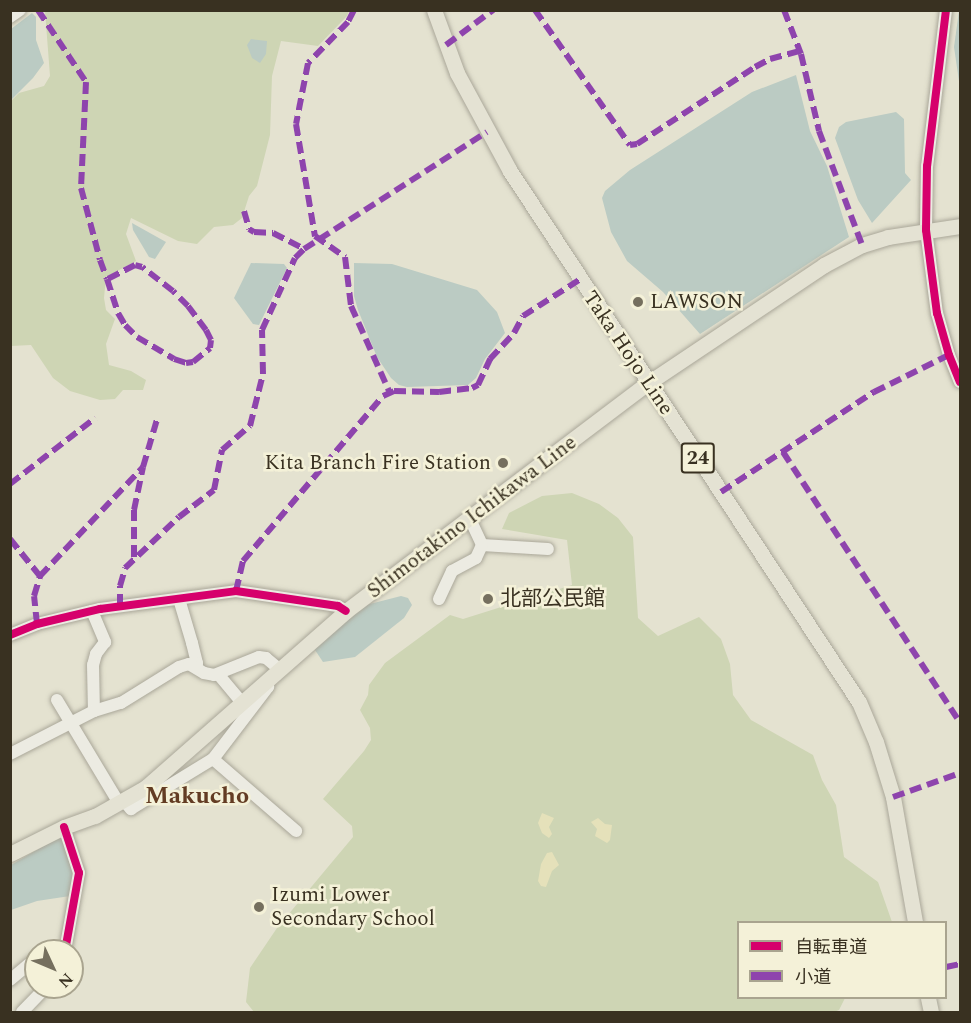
<!DOCTYPE html>
<html>
<head>
<meta charset="utf-8">
<style>
	body { margin:0 }
	#map { position:relative; width:971px; height:1023px; overflow:hidden; background:#e4e2d0; font-family:Spectral,"Noto Sans JP",serif }
	div>[style] { position:absolute }
	.green>* { inset:0; background:#ced5b4 }
	.sand>* { inset:0; background:#e5e1ba }
	.water>* { inset:0; background:#bbcbc3 }
	.roads { filter:drop-shadow(0 0 2px #aaa799) drop-shadow(0 0 2px #aaa799) }
	.minor>* { height:12px; margin:-6px; padding:0 6px; transform-origin:6px; border-radius:6px; background:#ecebe2 }
	.major>* { height:15px; margin:-7.5px; padding:0 7.5px; transform-origin:7.5px; border-radius:7.5px; background:#e4e2d3 }
	.quiet>* { height:6px; margin-top:-3px; transform-origin:0; background:repeating-linear-gradient(90deg,#8e44ad 0 12px,transparent 0 18px) }
	.cycleway>* { height:8px; margin:-4px; padding:0 4px; transform-origin:4px; border-radius:4px; background:#d6006c }
	.dots>* { width:16px; height:16px; translate:-50% -50%; box-sizing:border-box; border:3px solid #f4f1d8; border-radius:50% }
	span { translate:-50% -50%; white-space:nowrap; text-align:center; line-height:1.15; -webkit-text-stroke:5px #f4f1d8; paint-order:stroke }
	.shield-label span { padding:2px 4px; background:#f4f1d8; border:2px solid; border-radius:4px; -webkit-text-stroke-width:0 }
	.shield-label { font-size:20px; color:#393121; font-weight:700 }
	.poi-label { font-size:21px; color:#393121 }
	.left { translate:0 -50%; text-align:left }
	.right { translate:-100% -50%; text-align:right }
	.street-label { font-size:21px; color:#393121 }
	.quarter-label { font-size:24px; color:#633c23; font-weight:700 }
	.frame { position:absolute; inset:0; border:12px solid #393121; pointer-events:none }
	.legend { position:absolute; left:737px; top:921px; width:210px; height:78px; box-sizing:border-box; background:#f4f1d8; border:2px solid #a9a48f; margin:0; padding:8px 10px; list-style:none; font-size:18px; color:#393121 }
	.legend li { display:flex; align-items:center; gap:12px; height:30px }
	.legend b { width:30px; border:2px solid #a9a48f }
	.north { position:absolute; left:24px; top:939px; width:60px; height:60px; box-sizing:border-box; background:#f4f1d8; border:2px solid #a9a48f; border-radius:50%; rotate:134deg; font-size:16px; font-weight:700; line-height:24px; text-align:center; color:#393121 }
	.north::after { content:''; display:block; margin:auto; width:21px; height:27px; background:#756f5e; clip-path:polygon(50% 0,100% 100%,50% 72%,0 100%) }
</style>
</head>
<body>
<div id="map">
	<div class="green">
		<div style="clip-path:polygon(45px 11px,349px 11px,347px 16px,318px 46px,281px 41px,272px 76px,270px 135px,257px 186px,249px 196px,242px 218px,233px 225px,214px 227px,197px 244px,178px 241px,131px 218px,126px 234px,136px 261px,106px 277px,104px 298px,106px 310px,115px 319px,106px 344px,109px 365px,131px 371px,146px 380px,143px 390px,123px 390px,115px 399px,100px 400px,70px 391px,53px 378px,31px 345px,11px 346px,11px 101px,19px 93px,44px 86px,50px 76px)"></div>
		<div style="clip-path:polygon(572px 493px,599px 504px,618px 518px,633px 537px,638px 618px,658px 636px,699px 617px,721px 639px,730px 664px,733px 695px,751px 720px,813px 755px,822px 780px,836px 805px,844px 857px,878px 882px,892px 922px,738px 922px,738px 998px,845px 998px,839px 1010px,834px 1012px,254px 1012px,246px 1002px,250px 968px,277px 928px,353px 837px,352px 826px,323px 799px,364px 751px,371px 740px,370px 728px,360px 710px,368px 695px,369px 685px,385px 663px,450px 615px,463px 619px,572px 585px,567px 540px,502px 529px,509px 513px,542px 496px)"></div>
	</div>
	<div class="sand">
		<div style="clip-path:polygon(542px 813px,554px 818px,549px 827px,552px 834px,549px 838px,542px 833px,538px 823px)"></div>
		<div style="clip-path:polygon(598px 818px,605px 824px,612px 825px,610px 840px,607px 843px,595px 836px,597px 829px,591px 822px)"></div>
		<div style="clip-path:polygon(552px 852px,559px 865px,552px 871px,546px 887px,541px 886px,538px 881px,541px 864px,547px 853px)"></div>
	</div>
	<div class="water">
		<div style="clip-path:polygon(959px 11px,960px 11px,960px 88px,954px 47px)"></div>
		<div style="clip-path:polygon(32px 13px,36px 17px,36px 40px,44px 63px,33px 78px,11px 100px,11px 29px)"></div>
		<div style="clip-path:polygon(251px 39px,267px 41px,266px 54px,260px 63px,252px 58px,247px 45px)"></div>
		<div style="clip-path:polygon(796px 75px,810px 131px,827px 166px,849px 237px,700px 334px,663px 292px,627px 261px,611px 232px,602px 198px,605px 191px,630px 170px,752px 92px)"></div>
		<div style="clip-path:polygon(896px 112px,904px 119px,905px 173px,911px 180px,872px 223px,858px 200px,835px 138px,839px 127px,846px 122px)"></div>
		<div style="clip-path:polygon(132px 223px,166px 242px,155px 259px,149px 257px,133px 230px)"></div>
		<div style="clip-path:polygon(251px 263px,284px 264px,287px 268px,259px 325px,253px 324px,234px 298px)"></div>
		<div style="clip-path:polygon(354px 263px,392px 264px,477px 290px,497px 312px,505px 333px,485px 359px,476px 378px,468px 385px,407px 387px,399px 385px,391px 378px,377px 357px,358px 310px,354px 296px)"></div>
		<div style="clip-path:polygon(401px 596px,408px 598px,412px 605px,404px 618px,355px 657px,323px 662px,313px 647px,366px 605px)"></div>
		<div style="clip-path:polygon(61px 836px,75px 873px,70px 896px,37px 901px,11px 910px,11px 865px)"></div>
	</div>
	<div class="roads">
		<div class="minor">
			<div style="left:946px;top:10px;width:157px;rotate:96.9deg"></div>
			<div style="left:927px;top:166px;width:64px;rotate:90.9deg"></div>
			<div style="left:926px;top:230px;width:84px;rotate:82.5deg"></div>
			<div style="left:937px;top:313px;width:44px;rotate:74.1deg"></div>
			<div style="left:949px;top:355px;width:29px;rotate:68deg"></div>
			<div style="left:10px;top:17px;width:12px;rotate:-35deg"></div>
			<div style="left:470px;top:519px;width:29px;rotate:65deg"></div>
			<div style="left:482px;top:545px;width:66px;rotate:3.5deg"></div>
			<div style="left:179px;top:599px;width:46px;rotate:73.5deg"></div>
			<div style="left:192px;top:643px;width:21px;rotate:76deg"></div>
			<div style="left:197px;top:663px;width:4px;rotate:124deg"></div>
			<div style="left:439px;top:599px;width:31px;rotate:-65deg"></div>
			<div style="left:452px;top:571px;width:27px;rotate:-28deg"></div>
			<div style="left:476px;top:558px;width:14px;rotate:-65deg"></div>
			<div style="left:92px;top:611px;width:34px;rotate:67deg"></div>
			<div style="left:105px;top:642px;width:15px;rotate:127deg"></div>
			<div style="left:96px;top:654px;width:11px;rotate:105deg"></div>
			<div style="left:93px;top:665px;width:46px;rotate:88.8deg"></div>
			<div style="left:10px;top:635px;width:29px;rotate:-22deg"></div>
			<div style="left:37px;top:624px;width:65px;rotate:-13.4deg"></div>
			<div style="left:100px;top:609px;width:137px;rotate:-7.5deg"></div>
			<div style="left:236px;top:591px;width:103px;rotate:8.4deg"></div>
			<div style="left:338px;top:606px;width:9px;rotate:32deg"></div>
			<div style="left:218px;top:674px;width:35px;rotate:50deg"></div>
			<div style="left:57px;top:700px;width:120px;rotate:59deg"></div>
			<div style="left:10px;top:754px;width:94px;rotate:-27.1deg"></div>
			<div style="left:94px;top:711px;width:28px;rotate:-17deg"></div>
			<div style="left:121px;top:703px;width:68px;rotate:-31.8deg"></div>
			<div style="left:179px;top:667px;width:10px;rotate:-17deg"></div>
			<div style="left:189px;top:664px;width:17px;rotate:31deg"></div>
			<div style="left:204px;top:673px;width:10px;rotate:11deg"></div>
			<div style="left:214px;top:675px;width:48px;rotate:-21.8deg"></div>
			<div style="left:259px;top:657px;width:7px;rotate:8deg"></div>
			<div style="left:266px;top:658px;width:16px;rotate:40deg"></div>
			<div style="left:213px;top:759px;width:110px;rotate:40.9deg"></div>
			<div style="left:124px;top:801px;width:11px;rotate:49deg"></div>
			<div style="left:131px;top:809px;width:96px;rotate:-31.4deg"></div>
			<div style="left:213px;top:759px;width:91px;rotate:-52.6deg"></div>
			<div style="left:268px;top:687px;width:6px;rotate:-90deg"></div>
			<div style="left:64px;top:827px;width:48px;rotate:71.9deg"></div>
			<div style="left:79px;top:873px;width:79px;rotate:100.2deg"></div>
			<div style="left:10px;top:980px;width:34px;rotate:-40deg"></div>
			<div style="left:22px;top:1012px;width:35px;rotate:-46deg"></div>
		</div>
		<div class="major">
			<div style="left:434px;top:10px;width:67px;rotate:69.9deg"></div>
			<div style="left:457px;top:73px;width:111px;rotate:61.6deg"></div>
			<div style="left:510px;top:171px;width:635px;rotate:56.69deg"></div>
			<div style="left:859px;top:702px;width:43px;rotate:67deg"></div>
			<div style="left:876px;top:742px;width:58px;rotate:72.8deg"></div>
			<div style="left:893px;top:797px;width:127px;rotate:80deg"></div>
			<div style="left:10px;top:854px;width:60px;rotate:-26.6deg"></div>
			<div style="left:64px;top:827px;width:33px;rotate:-20deg"></div>
			<div style="left:95px;top:816px;width:59px;rotate:-29.6deg"></div>
			<div style="left:146px;top:787px;width:266px;rotate:-41.3deg"></div>
			<div style="left:346px;top:611px;width:378px;rotate:-37.1deg"></div>
			<div style="left:648px;top:383px;width:212px;rotate:-33.8deg"></div>
			<div style="left:824px;top:265px;width:43px;rotate:-27.8deg"></div>
			<div style="left:862px;top:245px;width:27px;rotate:-17deg"></div>
			<div style="left:888px;top:237px;width:73px;rotate:-8.7deg"></div>
			<div style="left:928px;top:998px;width:14px;rotate:78deg"></div>
		</div>
	</div>
	<div class="quiet">
		<div style="left:38px;top:10px;width:87px;rotate:56.3deg"></div>
		<div style="left:86px;top:82px;width:106px;rotate:92.7deg"></div>
		<div style="left:81px;top:188px;width:74px;rotate:75.2deg"></div>
		<div style="left:100px;top:260px;width:20px;rotate:70deg"></div>
		<div style="left:107px;top:279px;width:36px;rotate:72deg"></div>
		<div style="left:118px;top:313px;width:14px;rotate:60deg"></div>
		<div style="left:125px;top:325px;width:17px;rotate:45deg"></div>
		<div style="left:137px;top:337px;width:43px;rotate:30.7deg"></div>
		<div style="left:174px;top:359px;width:13px;rotate:18deg"></div>
		<div style="left:186px;top:363px;width:7px;rotate:-8deg"></div>
		<div style="left:193px;top:362px;width:22px;rotate:-39deg"></div>
		<div style="left:210px;top:348px;width:8px;rotate:-83deg"></div>
		<div style="left:211px;top:340px;width:11px;rotate:-117deg"></div>
		<div style="left:206px;top:330px;width:30px;rotate:-127deg"></div>
		<div style="left:188px;top:306px;width:21px;rotate:-135deg"></div>
		<div style="left:173px;top:291px;width:39px;rotate:-142deg"></div>
		<div style="left:142px;top:267px;width:7px;rotate:-164deg"></div>
		<div style="left:135px;top:265px;width:31px;rotate:153deg"></div>
		<div style="left:354px;top:10px;width:13px;rotate:117deg"></div>
		<div style="left:348px;top:22px;width:57px;rotate:134.3deg"></div>
		<div style="left:308px;top:63px;width:62px;rotate:101.1deg"></div>
		<div style="left:296px;top:124px;width:114px;rotate:80.4deg"></div>
		<div style="left:315px;top:236px;width:37px;rotate:35deg"></div>
		<div style="left:345px;top:257px;width:49px;rotate:83deg"></div>
		<div style="left:351px;top:306px;width:93px;rotate:65.9deg"></div>
		<div style="left:535px;top:10px;width:165px;rotate:54.9deg"></div>
		<div style="left:630px;top:145px;width:7px;rotate:-8deg"></div>
		<div style="left:637px;top:144px;width:141px;rotate:-33.1deg"></div>
		<div style="left:755px;top:67px;width:17px;rotate:-28deg"></div>
		<div style="left:770px;top:59px;width:31px;rotate:-15deg"></div>
		<div style="left:784px;top:10px;width:47px;rotate:68.9deg"></div>
		<div style="left:801px;top:54px;width:79px;rotate:76.8deg"></div>
		<div style="left:819px;top:131px;width:122px;rotate:69.3deg"></div>
		<div style="left:446px;top:45px;width:59px;rotate:-36.7deg"></div>
		<div style="left:244px;top:211px;width:19px;rotate:74deg"></div>
		<div style="left:249px;top:229px;width:6px;rotate:31deg"></div>
		<div style="left:254px;top:232px;width:19px;rotate:3deg"></div>
		<div style="left:273px;top:233px;width:35px;rotate:27deg"></div>
		<div style="left:783px;top:452px;width:323px;rotate:56.8deg"></div>
		<div style="left:10px;top:484px;width:108px;rotate:-37.8deg"></div>
		<div style="left:721px;top:492px;width:183px;rotate:-33.2deg"></div>
		<div style="left:874px;top:392px;width:84px;rotate:-26.3deg"></div>
		<div style="left:10px;top:539px;width:48px;rotate:51deg"></div>
		<div style="left:134px;top:557px;width:47px;rotate:-90deg"></div>
		<div style="left:134px;top:510px;width:44px;rotate:-78.2deg"></div>
		<div style="left:143px;top:467px;width:53px;rotate:-73.6deg"></div>
		<div style="left:236px;top:591px;width:31px;rotate:-77deg"></div>
		<div style="left:243px;top:561px;width:216px;rotate:-49.7deg"></div>
		<div style="left:383px;top:396px;width:12px;rotate:-24deg"></div>
		<div style="left:394px;top:391px;width:45px;rotate:1.3deg"></div>
		<div style="left:439px;top:392px;width:33px;rotate:-7deg"></div>
		<div style="left:472px;top:388px;width:7px;rotate:-27deg"></div>
		<div style="left:478px;top:385px;width:29px;rotate:-65deg"></div>
		<div style="left:490px;top:359px;width:35px;rotate:-47deg"></div>
		<div style="left:514px;top:333px;width:19px;rotate:-62deg"></div>
		<div style="left:523px;top:316px;width:67px;rotate:-32.7deg"></div>
		<div style="left:120px;top:606px;width:20px;rotate:-90deg"></div>
		<div style="left:120px;top:586px;width:19px;rotate:-74deg"></div>
		<div style="left:125px;top:568px;width:74px;rotate:-43.4deg"></div>
		<div style="left:179px;top:517px;width:44px;rotate:-37.6deg"></div>
		<div style="left:214px;top:490px;width:41px;rotate:-78.7deg"></div>
		<div style="left:222px;top:450px;width:37px;rotate:-41deg"></div>
		<div style="left:250px;top:426px;width:54px;rotate:-76deg"></div>
		<div style="left:263px;top:374px;width:44px;rotate:-91.3deg"></div>
		<div style="left:262px;top:330px;width:79px;rotate:-65.4deg"></div>
		<div style="left:295px;top:258px;width:13px;rotate:-45deg"></div>
		<div style="left:304px;top:249px;width:217px;rotate:-32.6deg"></div>
		<div style="left:37px;top:624px;width:28px;rotate:-96deg"></div>
		<div style="left:34px;top:596px;width:21px;rotate:-73deg"></div>
		<div style="left:40px;top:576px;width:150px;rotate:-46.6deg"></div>
		<div style="left:893px;top:797px;width:71px;rotate:-19.7deg"></div>
		<div style="left:946px;top:967px;width:14px;rotate:-12deg"></div>
	</div>
	<div class="cycleway">
		<div style="left:946px;top:10px;width:157px;rotate:96.9deg"></div>
		<div style="left:927px;top:166px;width:64px;rotate:90.9deg"></div>
		<div style="left:926px;top:230px;width:84px;rotate:82.5deg"></div>
		<div style="left:937px;top:313px;width:44px;rotate:74.1deg"></div>
		<div style="left:949px;top:355px;width:29px;rotate:68deg"></div>
		<div style="left:10px;top:635px;width:29px;rotate:-22deg"></div>
		<div style="left:37px;top:624px;width:65px;rotate:-13.4deg"></div>
		<div style="left:100px;top:609px;width:137px;rotate:-7.5deg"></div>
		<div style="left:236px;top:591px;width:103px;rotate:8.4deg"></div>
		<div style="left:338px;top:606px;width:9px;rotate:32deg"></div>
		<div style="left:64px;top:827px;width:48px;rotate:71.9deg"></div>
		<div style="left:79px;top:873px;width:79px;rotate:100.2deg"></div>
	</div>
	<div class="dots">
		<div style="left:638px;top:302px;background:#756f5e"></div>
		<div style="left:503px;top:463px;background:#756f5e"></div>
		<div style="left:488px;top:599px;background:#756f5e"></div>
		<div style="left:259px;top:907px;background:#756f5e"></div>
	</div>
	<div class="shield-label">
		<span style="left:698px;top:458px">24</span>
	</div>
	<div class="poi-label">
		<span class="left" style="left:650px;top:302px">LAWSON</span>
		<span class="right" style="left:491px;top:463px">Kita Branch Fire Station</span>
		<span class="left" style="left:500px;top:599px">北部公民館</span>
		<span class="left" style="left:271px;top:907px">Izumi Lower<br>Secondary School</span>
	</div>
	<div class="street-label">
		<span style="left:628px;top:353px;rotate:56deg">Taka Hojo Line</span>
		<span style="left:472px;top:517px;rotate:-37deg">Shimotakino Ichikawa Line</span>
	</div>
	<div class="quarter-label">
		<span style="left:197px;top:797px">Makucho</span>
	</div>
	<div class="frame"></div>
	<ul class="legend">
	<li><b style="height:8px;background:#d6006c"></b>自転車道</li>
	<li><b style="height:8px;background:#8e44ad"></b>小道</li>
	</ul>
	<div class="north">N</div>
</div>
</body>
</html>
